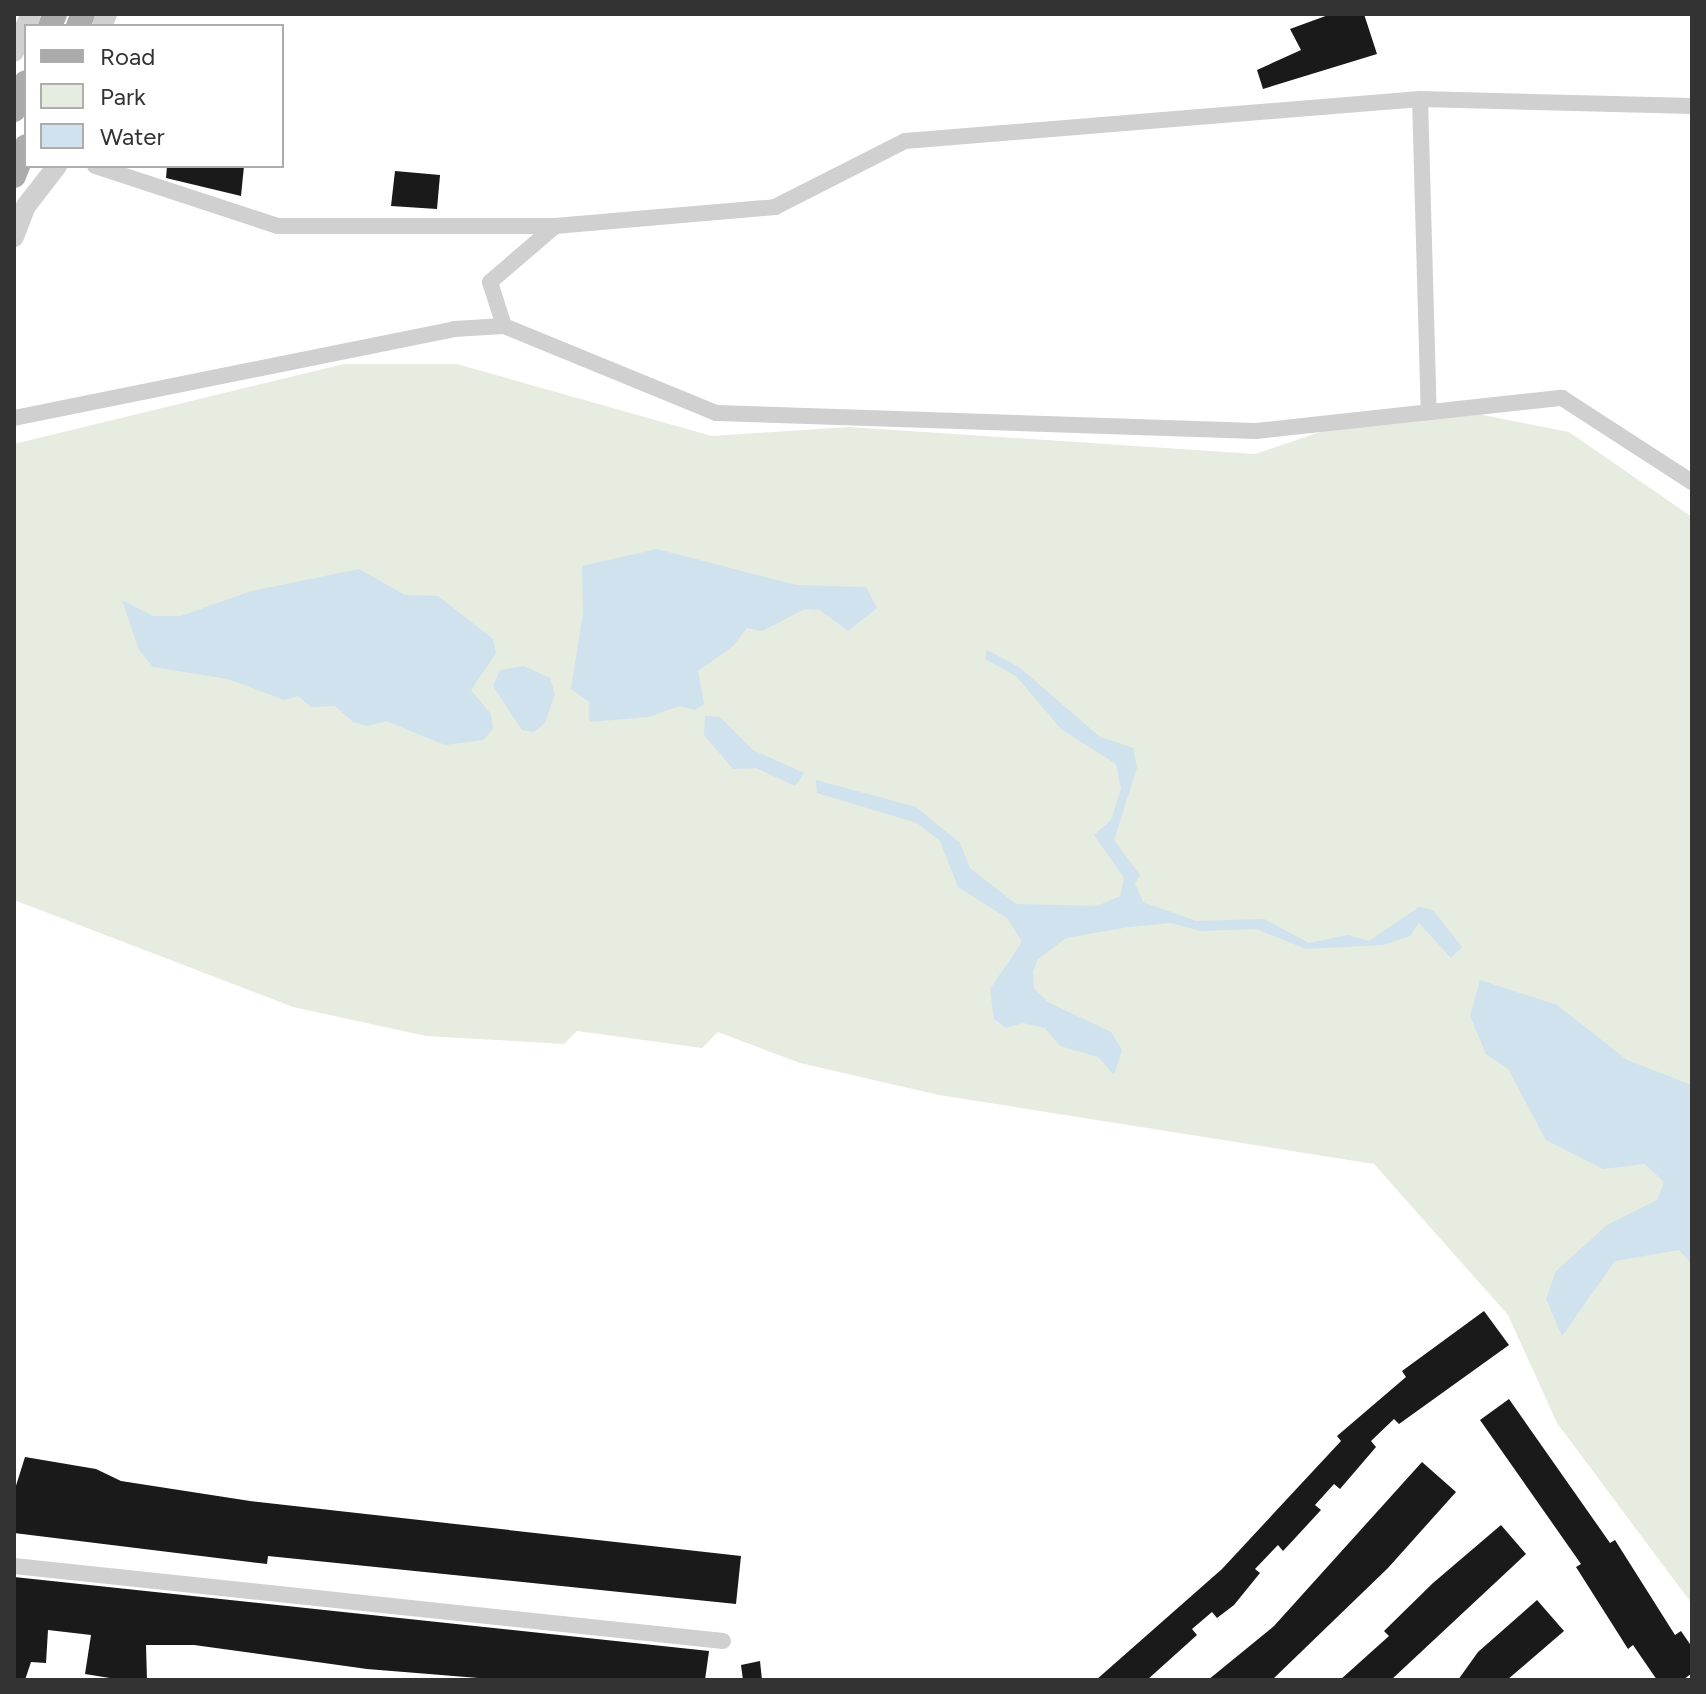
<!DOCTYPE html>
<html>
<head>
<meta charset="utf-8">
<style>
	body { margin:0 }
	#map { position:relative; width:1706px; height:1694px; overflow:hidden; background:#fff; font-family:Figtree,sans-serif }
	div>[style] { position:absolute }
	.green>* { inset:0; background:#e6ecdf }
	.water>* { inset:0; background:#cfe2ee }
	.building>* { inset:0; background:#1a1a1a }
	.minor>* { height:16px; margin:-8px; padding:0 8px; transform-origin:8px; border-radius:8px; background:#d0d0d0 }
	.tertiary>* { height:20px; margin:-10px; padding:0 10px; transform-origin:10px; border-radius:10px; background:#d0d0d0 }
	.primary>* { height:24px; margin:-12px; padding:0 12px; transform-origin:12px; border-radius:12px; background:#ababab }
	span { translate:-50% -50%; white-space:nowrap; text-align:center; line-height:1.15; -webkit-text-stroke:8px #fff; paint-order:stroke }
	.frame { position:absolute; inset:0; border:16px solid #333; pointer-events:none }
	.legend { position:absolute; left:24px; top:24px; width:260px; height:144px; box-sizing:border-box; background:#fff; border:2px solid #adadad; margin:0; padding:10px 14px; list-style:none; font-size:24px; color:#333 }
	.legend li { display:flex; align-items:center; gap:16px; height:40px }
	.legend b { width:40px; border:2px solid #adadad }
</style>
</head>
<body>
<div id="map">
	<div class="green">
		<div style="clip-path:polygon(344px 364px,457px 364px,712px 436px,849px 427px,1255px 454px,1344px 424px,1437px 406px,1569px 432px,1692px 517px,1692px 1604px,1557px 1423px,1508px 1315px,1374px 1164px,939px 1095px,800px 1063px,718px 1032px,702px 1048px,577px 1031px,564px 1044px,426px 1036px,293px 1007px,14px 900px,14px 444px)"></div>
	</div>
	<div class="water">
		<div style="clip-path:polygon(657px 549px,796px 585px,866px 587px,877px 608px,848px 631px,820px 610px,805px 609px,762px 631px,747px 628px,733px 646px,698px 671px,704px 704px,695px 710px,680px 706px,649px 717px,589px 722px,589px 702px,571px 689px,583px 613px,582px 566px)"></div>
		<div style="clip-path:polygon(359px 569px,405px 595px,438px 596px,493px 639px,496px 653px,471px 690px,491px 714px,493px 729px,483px 740px,445px 745px,386px 721px,367px 726px,353px 722px,335px 706px,311px 707px,298px 696px,284px 700px,228px 679px,153px 667px,139px 650px,122px 600px,153px 616px,181px 616px,251px 591px)"></div>
		<div style="clip-path:polygon(987px 650px,1019px 667px,1100px 737px,1133px 748px,1137px 768px,1114px 840px,1140px 875px,1135px 883px,1143px 902px,1196px 921px,1264px 919px,1309px 943px,1348px 935px,1369px 941px,1419px 907px,1433px 910px,1462px 947px,1451px 958px,1419px 923px,1410px 936px,1383px 945px,1306px 949px,1256px 929px,1201px 931px,1171px 923px,1129px 927px,1066px 938px,1038px 959px,1033px 971px,1034px 988px,1048px 1002px,1111px 1032px,1122px 1050px,1114px 1075px,1098px 1057px,1060px 1046px,1045px 1028px,1023px 1023px,1006px 1028px,994px 1019px,990px 989px,1022px 942px,1007px 918px,958px 887px,940px 841px,917px 823px,817px 793px,816px 780px,916px 807px,960px 843px,970px 868px,1016px 904px,1097px 906px,1120px 896px,1124px 878px,1094px 835px,1111px 820px,1121px 789px,1116px 764px,1061px 729px,1016px 676px,985px 659px)"></div>
		<div style="clip-path:polygon(524px 666px,550px 678px,555px 694px,545px 723px,534px 732px,522px 730px,493px 686px,500px 670px)"></div>
		<div style="clip-path:polygon(705px 716px,720px 717px,753px 750px,804px 773px,795px 786px,756px 768px,733px 769px,704px 735px)"></div>
		<div style="clip-path:polygon(1480px 980px,1557px 1005px,1627px 1060px,1692px 1085px,1692px 1264px,1679px 1250px,1615px 1261px,1562px 1336px,1546px 1299px,1556px 1271px,1607px 1225px,1657px 1200px,1664px 1182px,1645px 1164px,1603px 1169px,1546px 1140px,1508px 1069px,1486px 1054px,1470px 1016px)"></div>
	</div>
	<div class="building">
		<div style="clip-path:polygon(1331px 14px,1364px 14px,1377px 54px,1263px 89px,1257px 70px,1301px 50px,1290px 29px)"></div>
		<div style="clip-path:polygon(167px 166px,244px 166px,241px 196px,166px 178px)"></div>
		<div style="clip-path:polygon(395px 171px,440px 175px,437px 209px,391px 206px)"></div>
		<div style="clip-path:polygon(1484px 1311px,1509px 1345px,1399px 1424px,1394px 1419px,1371px 1441px,1376px 1447px,1340px 1489px,1334px 1484px,1315px 1505px,1321px 1510px,1297px 1536px,1283px 1551px,1278px 1545px,1255px 1569px,1260px 1573px,1234px 1605px,1217px 1618px,1212px 1612px,1192px 1629px,1197px 1635px,1147px 1680px,1096px 1680px,1222px 1569px,1341px 1441px,1337px 1436px,1406px 1377px,1402px 1371px)"></div>
		<div style="clip-path:polygon(1509px 1399px,1610px 1543px,1615px 1540px,1675px 1635px,1681px 1631px,1692px 1647px,1692px 1673px,1683px 1680px,1657px 1680px,1633px 1645px,1628px 1649px,1576px 1567px,1581px 1564px,1480px 1420px)"></div>
		<div style="clip-path:polygon(25px 1457px,96px 1469px,121px 1481px,250px 1501px,741px 1556px,736px 1604px,268px 1556px,267px 1564px,14px 1533px,14px 1492px)"></div>
		<div style="clip-path:polygon(1422px 1462px,1456px 1492px,1388px 1568px,1272px 1680px,1208px 1680px,1274px 1626px)"></div>
		<div style="clip-path:polygon(1501px 1525px,1526px 1554px,1391px 1680px,1340px 1680px,1389px 1636px,1384px 1631px,1433px 1583px)"></div>
		<div style="clip-path:polygon(14px 1577px,709px 1651px,705px 1680px,503px 1680px,367px 1669px,194px 1645px,146px 1645px,147px 1680px,122px 1680px,85px 1674px,91px 1635px,48px 1630px,46px 1663px,31px 1662px,25px 1680px,14px 1680px)"></div>
		<div style="clip-path:polygon(1537px 1600px,1564px 1631px,1507px 1680px,1458px 1680px,1478px 1652px)"></div>
		<div style="clip-path:polygon(760px 1661px,762px 1680px,743px 1680px,741px 1665px)"></div>
	</div>
	<div class="minor">
		<div style="left:1420px;top:99px;width:313px;rotate:88.4deg"></div>
		<div style="left:95px;top:166px;width:192px;rotate:18.2deg"></div>
		<div style="left:277px;top:226px;width:278px"></div>
		<div style="left:555px;top:226px;width:221px;rotate:-4.9deg"></div>
		<div style="left:775px;top:207px;width:146px;rotate:-26.9deg"></div>
		<div style="left:905px;top:141px;width:517px;rotate:-4.66deg"></div>
		<div style="left:1420px;top:99px;width:272px;rotate:1.5deg"></div>
		<div style="left:504px;top:326px;width:46px;rotate:-107.7deg"></div>
		<div style="left:490px;top:282px;width:86px;rotate:-40.7deg"></div>
		<div style="left:14px;top:418px;width:449px;rotate:-11.4deg"></div>
		<div style="left:454px;top:329px;width:50px;rotate:-3.4deg"></div>
		<div style="left:504px;top:326px;width:229px;rotate:22.3deg"></div>
		<div style="left:716px;top:413px;width:540px;rotate:1.91deg"></div>
		<div style="left:1256px;top:431px;width:308px;rotate:-6.2deg"></div>
		<div style="left:1562px;top:398px;width:155px;rotate:32.9deg"></div>
		<div style="left:14px;top:1566px;width:713px;rotate:6.04deg"></div>
	</div>
	<div class="tertiary">
		<div style="left:102px;top:26px;width:13px;rotate:-67deg"></div>
		<div style="left:14px;top:52px;width:42px;rotate:-65.9deg"></div>
		<div style="left:14px;top:237px;width:33px;rotate:-69deg"></div>
		<div style="left:26px;top:206px;width:51px;rotate:-52.2deg"></div>
	</div>
	<div class="primary">
		<div style="left:50px;top:26px;width:13px;rotate:-67deg"></div>
		<div style="left:78px;top:26px;width:13px;rotate:-67deg"></div>
		<div style="left:14px;top:110px;width:30px;rotate:-67deg"></div>
		<div style="left:14px;top:176px;width:32px;rotate:-68deg"></div>
	</div>
	<div class="frame"></div>
	<ul class="legend">
	<li><b style="height:10px;background:#ababab"></b>Road</li>
	<li><b style="height:22px;background:#e6ecdf"></b>Park</li>
	<li><b style="height:22px;background:#cfe2ee"></b>Water</li>
	</ul>
</div>
</body>
</html>
